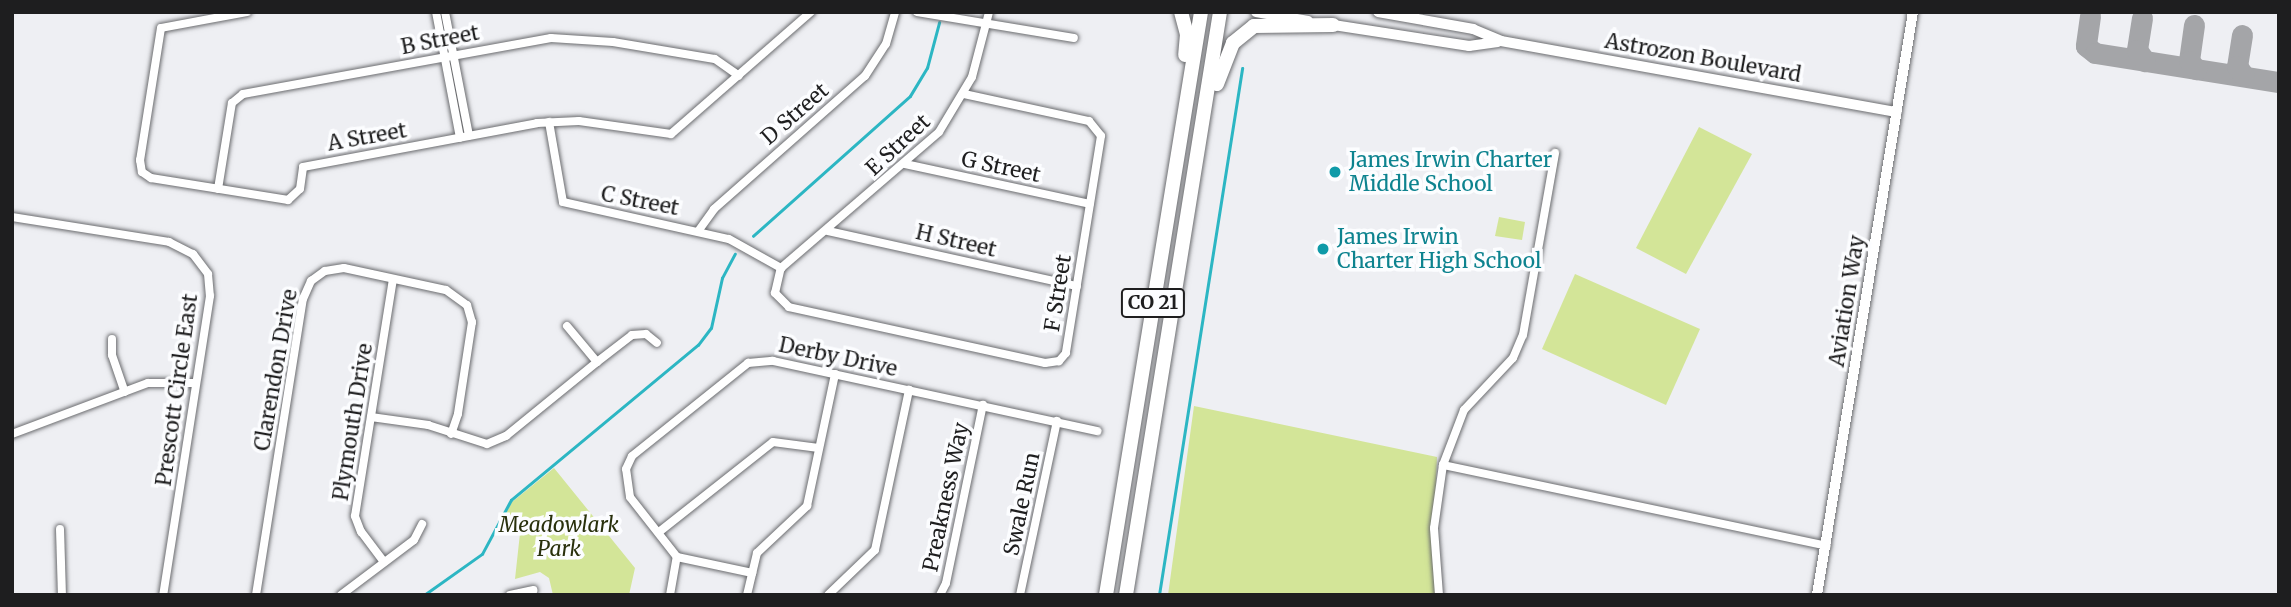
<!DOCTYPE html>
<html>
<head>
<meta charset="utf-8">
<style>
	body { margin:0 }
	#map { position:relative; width:2291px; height:607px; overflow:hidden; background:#eeeff3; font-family:Merriweather,serif }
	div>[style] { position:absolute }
	.green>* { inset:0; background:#d3e598 }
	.stream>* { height:2.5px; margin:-1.25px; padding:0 1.25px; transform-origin:1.25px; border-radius:1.25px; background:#2cb6c3 }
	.taxiway>* { height:21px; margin:-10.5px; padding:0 10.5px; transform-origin:10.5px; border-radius:10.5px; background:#a4a5a8 }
	.roads { filter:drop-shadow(0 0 2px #6b6c6f) drop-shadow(0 0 2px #6b6c6f) }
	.street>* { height:8px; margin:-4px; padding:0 4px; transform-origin:4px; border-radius:4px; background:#fff }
	.secondary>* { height:10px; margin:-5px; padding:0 5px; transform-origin:5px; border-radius:5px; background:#fff }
	.highway>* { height:14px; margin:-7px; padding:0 7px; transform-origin:7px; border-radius:7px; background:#fff }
	.dots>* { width:19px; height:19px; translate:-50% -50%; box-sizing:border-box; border:4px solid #fcfdff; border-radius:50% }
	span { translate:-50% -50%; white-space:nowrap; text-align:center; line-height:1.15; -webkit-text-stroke:7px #fcfdff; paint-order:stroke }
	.shield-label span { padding:2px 5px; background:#fcfdff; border:2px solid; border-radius:5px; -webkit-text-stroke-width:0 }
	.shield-label { font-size:19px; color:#1e1e1f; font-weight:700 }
	.street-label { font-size:21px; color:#1e1e1f }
	.culture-label { font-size:21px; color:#0d838f }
	.left { translate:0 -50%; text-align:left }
	.park-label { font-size:21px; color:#29300c; font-style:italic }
	.frame { position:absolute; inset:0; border:14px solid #1e1e1f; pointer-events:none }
</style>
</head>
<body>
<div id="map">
	<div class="green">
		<div style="clip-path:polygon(1699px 127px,1752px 154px,1686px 274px,1636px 248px)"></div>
		<div style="clip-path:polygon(1499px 217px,1525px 222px,1522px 240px,1495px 236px)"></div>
		<div style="clip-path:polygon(1575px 274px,1700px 329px,1666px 405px,1542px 349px)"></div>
		<div style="clip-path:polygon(1194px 406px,1437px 457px,1434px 528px,1440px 595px,1168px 595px)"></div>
		<div style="clip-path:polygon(554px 468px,635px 568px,629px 595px,553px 595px,549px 578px,540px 572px,515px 579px,521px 524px,504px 520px,505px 515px,512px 502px)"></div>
	</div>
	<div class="stream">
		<div style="left:753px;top:236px;width:210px;rotate:-41.7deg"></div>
		<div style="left:910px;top:96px;width:33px;rotate:-59deg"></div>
		<div style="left:927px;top:68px;width:47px;rotate:-75.1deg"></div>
		<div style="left:424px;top:595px;width:71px;rotate:-35.3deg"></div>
		<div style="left:482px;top:554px;width:61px;rotate:-61.8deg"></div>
		<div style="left:511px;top:500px;width:243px;rotate:-39.7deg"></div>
		<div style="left:698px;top:345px;width:21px;rotate:-53deg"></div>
		<div style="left:711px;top:328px;width:51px;rotate:-77.6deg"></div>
		<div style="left:722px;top:278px;width:27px;rotate:-62deg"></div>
		<div style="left:1159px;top:595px;width:533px;rotate:-81.03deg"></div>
	</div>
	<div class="taxiway">
		<div style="left:2090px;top:16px;width:30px;rotate:98deg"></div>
		<div style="left:2086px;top:46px;width:11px;rotate:38deg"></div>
		<div style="left:2095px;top:53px;width:186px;rotate:9deg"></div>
		<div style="left:2142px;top:18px;width:32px;rotate:99deg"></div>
		<div style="left:2137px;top:50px;width:14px;rotate:54deg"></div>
		<div style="left:2194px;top:25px;width:36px;rotate:98deg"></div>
		<div style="left:2189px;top:61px;width:11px;rotate:49deg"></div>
		<div style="left:2242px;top:35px;width:31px;rotate:99deg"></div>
		<div style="left:2237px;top:66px;width:12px;rotate:55deg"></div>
	</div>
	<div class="roads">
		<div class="street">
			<div style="left:247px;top:12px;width:87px;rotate:169.5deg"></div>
			<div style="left:161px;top:28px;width:134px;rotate:99deg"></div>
			<div style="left:140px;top:160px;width:12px;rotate:81deg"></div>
			<div style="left:142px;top:172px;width:11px;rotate:34deg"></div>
			<div style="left:151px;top:178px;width:139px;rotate:9.1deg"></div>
			<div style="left:288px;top:200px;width:16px;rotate:-43deg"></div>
			<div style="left:300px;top:189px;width:22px;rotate:-82deg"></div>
			<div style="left:303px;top:167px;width:238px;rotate:-10.6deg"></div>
			<div style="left:537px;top:123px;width:42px;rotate:-2.7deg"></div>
			<div style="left:579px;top:121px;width:93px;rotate:8deg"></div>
			<div style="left:671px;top:134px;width:186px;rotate:-41.1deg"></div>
			<div style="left:436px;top:12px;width:128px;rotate:79.2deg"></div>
			<div style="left:445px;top:12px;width:126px;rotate:79deg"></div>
			<div style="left:917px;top:12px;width:159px;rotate:9.4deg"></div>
			<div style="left:964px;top:94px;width:128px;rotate:12.2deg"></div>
			<div style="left:1089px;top:121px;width:19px;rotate:51deg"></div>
			<div style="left:1101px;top:136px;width:220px;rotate:99.2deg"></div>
			<div style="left:1066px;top:353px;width:11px;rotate:131deg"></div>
			<div style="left:1059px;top:361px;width:14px;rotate:172deg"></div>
			<div style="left:1045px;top:363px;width:262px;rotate:-167.7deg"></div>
			<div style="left:789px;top:307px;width:20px;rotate:-135deg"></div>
			<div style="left:775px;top:293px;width:26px;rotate:-77deg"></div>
			<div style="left:781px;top:268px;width:208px;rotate:-40.7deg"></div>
			<div style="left:939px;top:132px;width:64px;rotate:-59deg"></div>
			<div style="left:972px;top:77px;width:67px;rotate:-75.3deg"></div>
			<div style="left:549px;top:122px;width:81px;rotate:80.1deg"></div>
			<div style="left:563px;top:202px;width:170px;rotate:12.6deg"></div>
			<div style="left:729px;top:239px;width:60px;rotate:29.1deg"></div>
			<div style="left:905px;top:164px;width:189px;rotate:12.2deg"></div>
			<div style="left:218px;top:189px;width:87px;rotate:-80.8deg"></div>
			<div style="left:232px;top:103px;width:14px;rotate:-39deg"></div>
			<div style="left:243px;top:94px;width:313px;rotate:-10.3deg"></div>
			<div style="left:551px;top:38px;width:62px;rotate:3.7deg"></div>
			<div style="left:613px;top:42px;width:103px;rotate:9.5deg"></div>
			<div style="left:715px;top:59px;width:29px;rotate:35deg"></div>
			<div style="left:12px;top:217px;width:159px;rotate:9deg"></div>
			<div style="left:169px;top:242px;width:27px;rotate:27deg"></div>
			<div style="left:193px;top:254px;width:25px;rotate:53deg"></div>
			<div style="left:208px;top:274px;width:22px;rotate:85deg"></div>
			<div style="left:210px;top:296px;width:303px;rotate:98.9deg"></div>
			<div style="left:699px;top:230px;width:26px;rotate:-54deg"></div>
			<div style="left:714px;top:209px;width:201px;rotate:-41.4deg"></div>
			<div style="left:865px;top:76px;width:38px;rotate:-57deg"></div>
			<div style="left:886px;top:44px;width:33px;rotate:-74deg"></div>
			<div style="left:828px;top:231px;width:255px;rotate:12.5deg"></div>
			<div style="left:567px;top:326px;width:47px;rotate:50.2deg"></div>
			<div style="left:597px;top:362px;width:44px;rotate:-37.6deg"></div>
			<div style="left:632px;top:335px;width:14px;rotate:-4deg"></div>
			<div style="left:646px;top:334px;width:14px;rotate:39deg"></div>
			<div style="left:112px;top:339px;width:16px;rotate:90deg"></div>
			<div style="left:112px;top:355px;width:39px;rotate:71deg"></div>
			<div style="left:371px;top:417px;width:58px;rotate:8deg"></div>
			<div style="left:428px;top:425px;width:62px;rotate:17.9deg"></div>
			<div style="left:487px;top:444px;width:21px;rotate:-23deg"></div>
			<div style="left:506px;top:436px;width:117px;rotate:-39.1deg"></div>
			<div style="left:12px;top:434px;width:145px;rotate:-20.6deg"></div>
			<div style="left:148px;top:383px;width:48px"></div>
			<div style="left:1443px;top:465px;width:392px;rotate:11.9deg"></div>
			<div style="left:60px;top:529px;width:66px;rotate:88.3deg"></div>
			<div style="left:659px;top:532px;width:145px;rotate:-38.3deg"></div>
			<div style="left:773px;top:442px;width:46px;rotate:7.4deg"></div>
			<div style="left:677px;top:557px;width:77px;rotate:12deg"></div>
			<div style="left:384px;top:562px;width:38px;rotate:-127deg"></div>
			<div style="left:361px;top:532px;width:17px;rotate:-111deg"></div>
			<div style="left:355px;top:516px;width:240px;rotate:-80.9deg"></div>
			<div style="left:256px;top:595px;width:300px;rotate:-81deg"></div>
			<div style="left:303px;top:299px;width:20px;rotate:-66deg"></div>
			<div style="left:311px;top:281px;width:17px;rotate:-36deg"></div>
			<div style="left:325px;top:271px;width:19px;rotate:-9deg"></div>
			<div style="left:344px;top:268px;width:104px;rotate:12.2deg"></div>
			<div style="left:446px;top:290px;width:26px;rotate:36deg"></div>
			<div style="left:467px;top:305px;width:18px;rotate:74deg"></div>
			<div style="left:472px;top:322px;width:93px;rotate:98.7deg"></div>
			<div style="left:458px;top:414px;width:21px;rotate:109deg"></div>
			<div style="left:341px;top:595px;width:91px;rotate:-37deg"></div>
			<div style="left:414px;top:540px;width:18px;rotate:-63deg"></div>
			<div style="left:510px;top:595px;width:24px;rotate:-12deg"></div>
			<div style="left:670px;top:595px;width:39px;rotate:-80deg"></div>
			<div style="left:677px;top:557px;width:76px;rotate:-128.1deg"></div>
			<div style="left:630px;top:497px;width:28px;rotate:-98deg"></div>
			<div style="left:626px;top:469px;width:14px;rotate:-65deg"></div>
			<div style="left:632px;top:456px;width:149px;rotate:-38.7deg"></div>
			<div style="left:748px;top:363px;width:25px;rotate:-5deg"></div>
			<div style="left:773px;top:361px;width:332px;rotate:12.2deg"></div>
			<div style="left:747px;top:595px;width:43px;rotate:-76.6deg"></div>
			<div style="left:757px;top:553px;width:69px;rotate:-43.2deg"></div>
			<div style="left:807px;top:506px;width:135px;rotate:-78deg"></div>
			<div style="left:828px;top:595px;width:65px;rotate:-43.8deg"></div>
			<div style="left:875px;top:550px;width:164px;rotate:-78deg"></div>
			<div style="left:940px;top:595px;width:13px;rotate:-63deg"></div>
			<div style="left:946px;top:583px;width:182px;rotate:-78.3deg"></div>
			<div style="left:1020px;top:595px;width:178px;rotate:-78deg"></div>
			<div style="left:1439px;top:595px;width:67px;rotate:-94.3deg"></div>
			<div style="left:1434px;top:528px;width:64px;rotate:-81.9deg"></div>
			<div style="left:1443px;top:465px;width:59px;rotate:-69.1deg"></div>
			<div style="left:1464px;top:410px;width:71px;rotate:-46.7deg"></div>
			<div style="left:1513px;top:358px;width:25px;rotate:-67deg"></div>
			<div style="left:1523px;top:335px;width:185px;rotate:-80deg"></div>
		</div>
		<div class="secondary">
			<div style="left:1256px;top:12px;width:53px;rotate:9.8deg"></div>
			<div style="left:1378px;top:12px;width:97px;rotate:10.1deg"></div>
			<div style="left:1473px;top:29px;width:30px;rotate:23deg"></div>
			<div style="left:1501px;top:41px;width:402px;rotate:10.2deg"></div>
			<div style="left:1327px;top:24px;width:144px;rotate:8.8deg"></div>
			<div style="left:1469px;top:46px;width:29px;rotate:-8deg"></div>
			<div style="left:1817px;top:595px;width:591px;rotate:-80.65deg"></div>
		</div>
		<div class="highway">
			<div style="left:1181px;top:12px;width:23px;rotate:75deg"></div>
			<div style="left:1187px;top:34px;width:21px;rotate:95deg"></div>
			<div style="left:1217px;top:84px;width:44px;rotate:-68.7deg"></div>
			<div style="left:1233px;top:43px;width:27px;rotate:-39deg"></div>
			<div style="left:1254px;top:26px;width:79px;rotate:-0.7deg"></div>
			<div style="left:1106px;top:595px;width:591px;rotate:-80.74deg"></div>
			<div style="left:1126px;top:595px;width:591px;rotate:-80.84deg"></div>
		</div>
	</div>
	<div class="dots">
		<div style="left:1335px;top:172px;background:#0f9aa8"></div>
		<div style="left:1323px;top:249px;background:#0f9aa8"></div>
	</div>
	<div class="shield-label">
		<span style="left:1153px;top:303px">CO 21</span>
	</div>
	<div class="street-label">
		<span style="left:440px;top:40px;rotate:-11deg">B Street</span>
		<span style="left:1703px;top:58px;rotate:10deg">Astrozon Boulevard</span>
		<span style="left:795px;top:114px;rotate:-41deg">D Street</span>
		<span style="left:367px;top:137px;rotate:-10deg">A Street</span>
		<span style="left:898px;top:145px;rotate:-43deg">E Street</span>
		<span style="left:1001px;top:167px;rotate:12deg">G Street</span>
		<span style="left:640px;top:201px;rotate:11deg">C Street</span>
		<span style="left:956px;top:241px;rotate:13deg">H Street</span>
		<span style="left:1058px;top:293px;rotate:-81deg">F Street</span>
		<span style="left:1847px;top:301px;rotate:-81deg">Aviation Way</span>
		<span style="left:838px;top:357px;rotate:12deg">Derby Drive</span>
		<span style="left:276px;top:370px;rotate:-80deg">Clarendon Drive</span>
		<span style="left:177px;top:390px;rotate:-82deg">Prescott Circle East</span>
		<span style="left:353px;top:422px;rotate:-81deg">Plymouth Drive</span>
		<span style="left:946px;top:497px;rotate:-78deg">Preakness Way</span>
		<span style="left:1022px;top:504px;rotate:-78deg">Swale Run</span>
	</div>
	<div class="culture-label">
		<span class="left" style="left:1349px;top:172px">James Irwin Charter<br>Middle School</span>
		<span class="left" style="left:1337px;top:249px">James Irwin<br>Charter High School</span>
	</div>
	<div class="park-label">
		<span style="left:559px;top:537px">Meadowlark<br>Park</span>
	</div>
	<div class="frame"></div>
</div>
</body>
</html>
